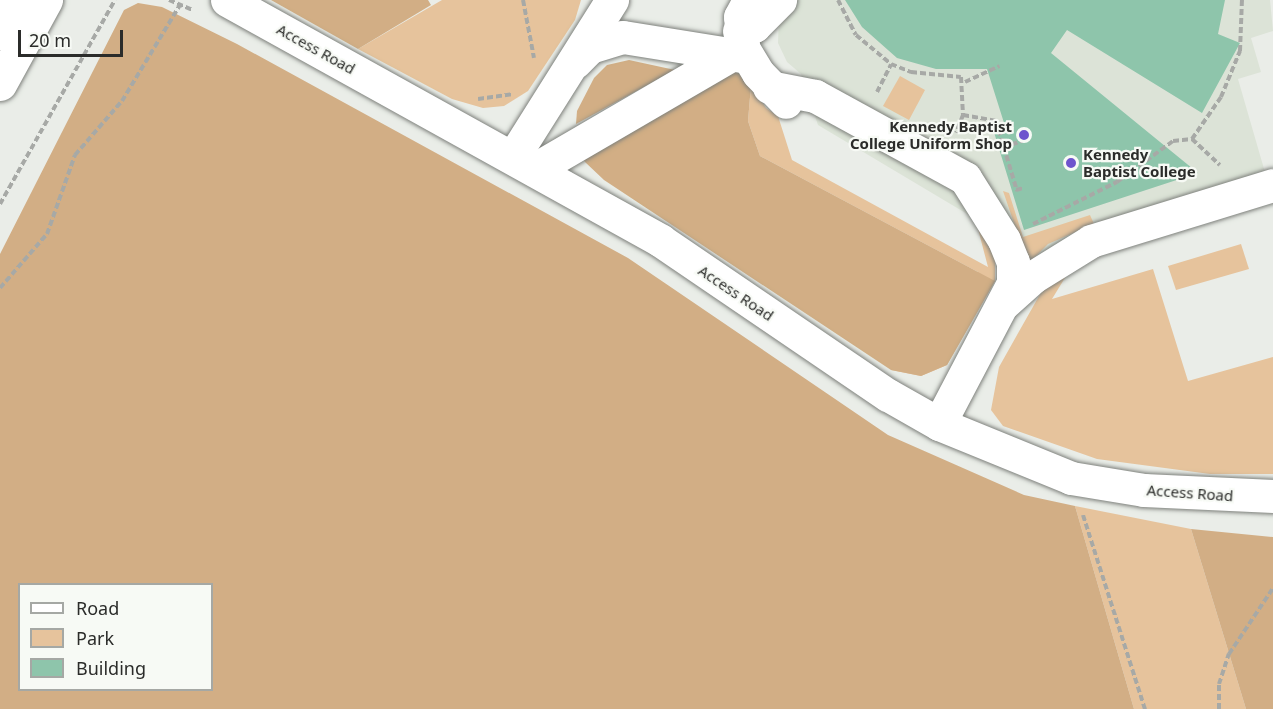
<!DOCTYPE html>
<html>
<head>
<meta charset="utf-8">
<style>
	body { margin:0 }
	#map { position:relative; width:1273px; height:709px; overflow:hidden; background:#eaede8; font-family:"Noto Sans",sans-serif }
	div>[style] { position:absolute }
	.built>* { inset:0; background:#dce3d7 }
	.green>* { inset:0; background:#e6c39c }
	.forest>* { inset:0; background:#d2ae85 }
	.building>* { inset:0; background:#8ec5ab }
	.path>* { height:4px; margin-top:-2px; transform-origin:0; background:repeating-linear-gradient(90deg,#a7a9a6 0 6px,transparent 0 9px) }
	.roads { filter:drop-shadow(0 0 2px #7e817c) drop-shadow(0 0 2px #7e817c) }
	.minor>* { height:33px; margin:-16.5px; padding:0 16.5px; transform-origin:16.5px; border-radius:16.5px; background:#fff }
	.major>* { height:33px; margin:-16.5px; padding:0 16.5px; transform-origin:16.5px; border-radius:16.5px; background:#fff }
	.dots>* { width:16px; height:16px; translate:-50% -50%; box-sizing:border-box; border:3px solid #f7faf5; border-radius:50% }
	span { translate:-50% -50%; white-space:nowrap; text-align:center; line-height:1.15; -webkit-text-stroke:4.5px #f7faf5; paint-order:stroke }
	.street-label { font-size:15px; color:#2b2c2a }
	.poi-label { font-size:15px; color:#2b2c2a; font-weight:700 }
	.right { translate:-100% -50%; text-align:right }
	.left { translate:0 -50%; text-align:left }
	.legend { position:absolute; left:18px; top:583px; width:195px; height:108px; box-sizing:border-box; background:#f7faf5; border:2px solid #a5a8a4; margin:0; padding:8px 10px; list-style:none; font-size:18px; color:#2b2c2a }
	.legend li { display:flex; align-items:center; gap:12px; height:30px }
	.legend b { width:30px; border:2px solid #a5a8a4 }
	.scale { position:absolute; left:18px; top:30px; width:105px; height:27px; box-sizing:border-box; border:3px solid #2b2c2a; border-top:0; padding-left:8px; font-size:18px; line-height:21px; white-space:nowrap; color:#2b2c2a; -webkit-text-stroke:4px #f7faf5; paint-order:stroke }
</style>
</head>
<body>
<div id="map">
	<div class="built">
		<div style="clip-path:polygon(788px 0,1270px 0,1273px 31px,1251px 38px,1261px 72px,1238px 79px,1273px 200px,1026px 275px,984px 224px,818px 125px,801px 74px,787px 62px,778px 43px,779px 18px)"></div>
	</div>
	<div class="green">
		<div style="clip-path:polygon(442px 0,581px 0,575px 20px,528px 91px,504px 106px,483px 108px,452px 99px,358px 49px)"></div>
		<div style="clip-path:polygon(900px 76px,925px 90px,909px 120px,883px 106px)"></div>
		<div style="clip-path:polygon(751px 85px,766px 108px,778px 116px,792px 160px,988px 267px,978px 229px,995px 249px,995px 281px,947px 365px,921px 376px,891px 370px,978px 272px,760px 156px,748px 121px)"></div>
		<div style="clip-path:polygon(1003px 191px,1009px 193px,1023px 237px,1090px 215px,1094px 224px,1048px 244px,1028px 264px)"></div>
		<div style="clip-path:polygon(1241px 244px,1249px 269px,1176px 290px,1168px 266px)"></div>
		<div style="clip-path:polygon(1071px 268px,1052px 299px,1153px 269px,1188px 381px,1273px 357px,1273px 474px,1210px 474px,1097px 459px,1003px 426px,991px 410px,999px 367px,1043px 289px)"></div>
		<div style="clip-path:polygon(1075px 506px,1191px 529px,1246px 709px,1134px 709px)"></div>
	</div>
	<div class="forest">
		<div style="clip-path:polygon(271px 0,428px 0,431px 5px,358px 49px)"></div>
		<div style="clip-path:polygon(evenodd,138px 3px,162px 7px,237px 44px,628px 258px,888px 435px,1024px 495px,1075px 506px,1134px 709px,0 709px,0 254px,124px 10px,138px 3px,20px 584px,212px 584px,212px 690px,20px 690px,20px 584px)"></div>
		<div style="clip-path:polygon(629px 60px,675px 70px,576px 124px,577px 111px,594px 78px,607px 65px)"></div>
		<div style="clip-path:polygon(722px 70px,743px 73px,751px 85px,748px 121px,760px 156px,995px 281px,947px 365px,921px 376px,891px 370px,604px 180px,585px 162px,581px 155px)"></div>
		<div style="clip-path:polygon(1191px 529px,1273px 537px,1273px 709px,1246px 709px)"></div>
	</div>
	<div class="building">
		<div style="clip-path:polygon(845px 0,1225px 0,1218px 34px,1240px 43px,1202px 113px,1067px 30px,1051px 53px,1198px 173px,1024px 230px,993px 129px,1005px 126px,987px 69px,936px 69px,897px 58px,862px 27px)"></div>
	</div>
	<div class="path">
		<div style="left:169px;top:0;width:26px;rotate:23deg"></div>
		<div style="left:523px;top:0;width:59px;rotate:79.3deg"></div>
		<div style="left:838px;top:0;width:39px;rotate:63deg"></div>
		<div style="left:856px;top:35px;width:45px;rotate:39.6deg"></div>
		<div style="left:891px;top:64px;width:22px;rotate:22deg"></div>
		<div style="left:911px;top:72px;width:50px;rotate:5.7deg"></div>
		<div style="left:961px;top:77px;width:38px;rotate:87deg"></div>
		<div style="left:963px;top:115px;width:19px;rotate:111deg"></div>
		<div style="left:965px;top:82px;width:38px;rotate:-25deg"></div>
		<div style="left:877px;top:92px;width:31px;rotate:-63deg"></div>
		<div style="left:478px;top:99px;width:34px;rotate:-8deg"></div>
		<div style="left:963px;top:115px;width:34px;rotate:10deg"></div>
		<div style="left:996px;top:121px;width:73px;rotate:73.3deg"></div>
		<div style="left:1192px;top:139px;width:38px;rotate:43deg"></div>
		<div style="left:1003px;top:147px;width:21px;rotate:-17deg"></div>
		<div style="left:1016px;top:190px;width:7px;rotate:-16deg"></div>
		<div style="left:0;top:204px;width:234px;rotate:-60.6deg"></div>
		<div style="left:1033px;top:224px;width:94px;rotate:-26.6deg"></div>
		<div style="left:1117px;top:182px;width:69px;rotate:-36.2deg"></div>
		<div style="left:1173px;top:141px;width:19px;rotate:-6deg"></div>
		<div style="left:1192px;top:139px;width:51px;rotate:-55.4deg"></div>
		<div style="left:1221px;top:97px;width:50px;rotate:-67.6deg"></div>
		<div style="left:1240px;top:51px;width:51px;rotate:-87.8deg"></div>
		<div style="left:0;top:288px;width:72px;rotate:-49deg"></div>
		<div style="left:47px;top:234px;width:84px;rotate:-70.5deg"></div>
		<div style="left:75px;top:155px;width:72px;rotate:-49deg"></div>
		<div style="left:122px;top:101px;width:112px;rotate:-58.9deg"></div>
		<div style="left:1083px;top:515px;width:204px;rotate:72.3deg"></div>
		<div style="left:1219px;top:709px;width:25px;rotate:-90deg"></div>
		<div style="left:1219px;top:684px;width:32px;rotate:-72deg"></div>
		<div style="left:1229px;top:654px;width:79px;rotate:-56.3deg"></div>
	</div>
	<div class="roads">
		<div class="minor">
			<div style="left:227px;top:0;width:496px;rotate:29deg"></div>
			<div style="left:661px;top:241px;width:274px;rotate:34.2deg"></div>
			<div style="left:888px;top:395px;width:59px;rotate:29.6deg"></div>
			<div style="left:939px;top:424px;width:143px;rotate:22.2deg"></div>
			<div style="left:1071px;top:478px;width:74px;rotate:9.3deg"></div>
			<div style="left:1144px;top:490px;width:129px;rotate:2.7deg"></div>
			<div style="left:749px;top:0;width:19px;rotate:118deg"></div>
			<div style="left:740px;top:17px;width:31px;rotate:84deg"></div>
			<div style="left:743px;top:48px;width:29px;rotate:59deg"></div>
			<div style="left:758px;top:73px;width:40px;rotate:46deg"></div>
			<div style="left:739px;top:31px;width:16px;rotate:-18deg"></div>
			<div style="left:754px;top:26px;width:37px;rotate:-45deg"></div>
			<div style="left:575px;top:62px;width:21px;rotate:-45deg"></div>
			<div style="left:590px;top:47px;width:34px;rotate:-17deg"></div>
			<div style="left:623px;top:37px;width:120px;rotate:9.1deg"></div>
			<div style="left:769px;top:87px;width:47px;rotate:11.1deg"></div>
			<div style="left:815px;top:96px;width:171px;rotate:28.7deg"></div>
			<div style="left:965px;top:178px;width:73px;rotate:57.8deg"></div>
			<div style="left:1004px;top:240px;width:24px;rotate:68deg"></div>
			<div style="left:1013px;top:262px;width:21px;rotate:90deg"></div>
			<div style="left:1013px;top:283px;width:159px;rotate:117.7deg"></div>
			<div style="left:513px;top:157px;width:186px;rotate:-57.8deg"></div>
			<div style="left:535px;top:169px;width:241px;rotate:-30.2deg"></div>
			<div style="left:1004px;top:303px;width:39px;rotate:-42deg"></div>
			<div style="left:1033px;top:277px;width:68px;rotate:-31.8deg"></div>
			<div style="left:1091px;top:241px;width:190px;rotate:-17.1deg"></div>
		</div>
		<div class="major">
			<div style="left:0;top:33px;width:37px;rotate:-64deg"></div>
			<div style="left:0;top:84px;width:96px;rotate:-61.3deg"></div>
		</div>
	</div>
	<div class="dots">
		<div style="left:1024px;top:135px;background:#6e54cd"></div>
		<div style="left:1071px;top:163px;background:#6e54cd"></div>
	</div>
	<div class="street-label">
		<span style="left:316px;top:49px;rotate:29deg">Access Road</span>
		<span style="left:736px;top:293px;rotate:34deg">Access Road</span>
		<span style="left:1190px;top:493px;rotate:4deg">Access Road</span>
	</div>
	<div class="poi-label">
		<span class="right" style="left:1012px;top:135px">Kennedy Baptist<br>College Uniform Shop</span>
		<span class="left" style="left:1083px;top:163px">Kennedy<br>Baptist College</span>
	</div>
	<ul class="legend">
	<li><b style="height:8px;background:#fff"></b>Road</li>
	<li><b style="height:16px;background:#e6c39c"></b>Park</li>
	<li><b style="height:16px;background:#8ec5ab"></b>Building</li>
	</ul>
	<div class="scale">20 m</div>
</div>
</body>
</html>
